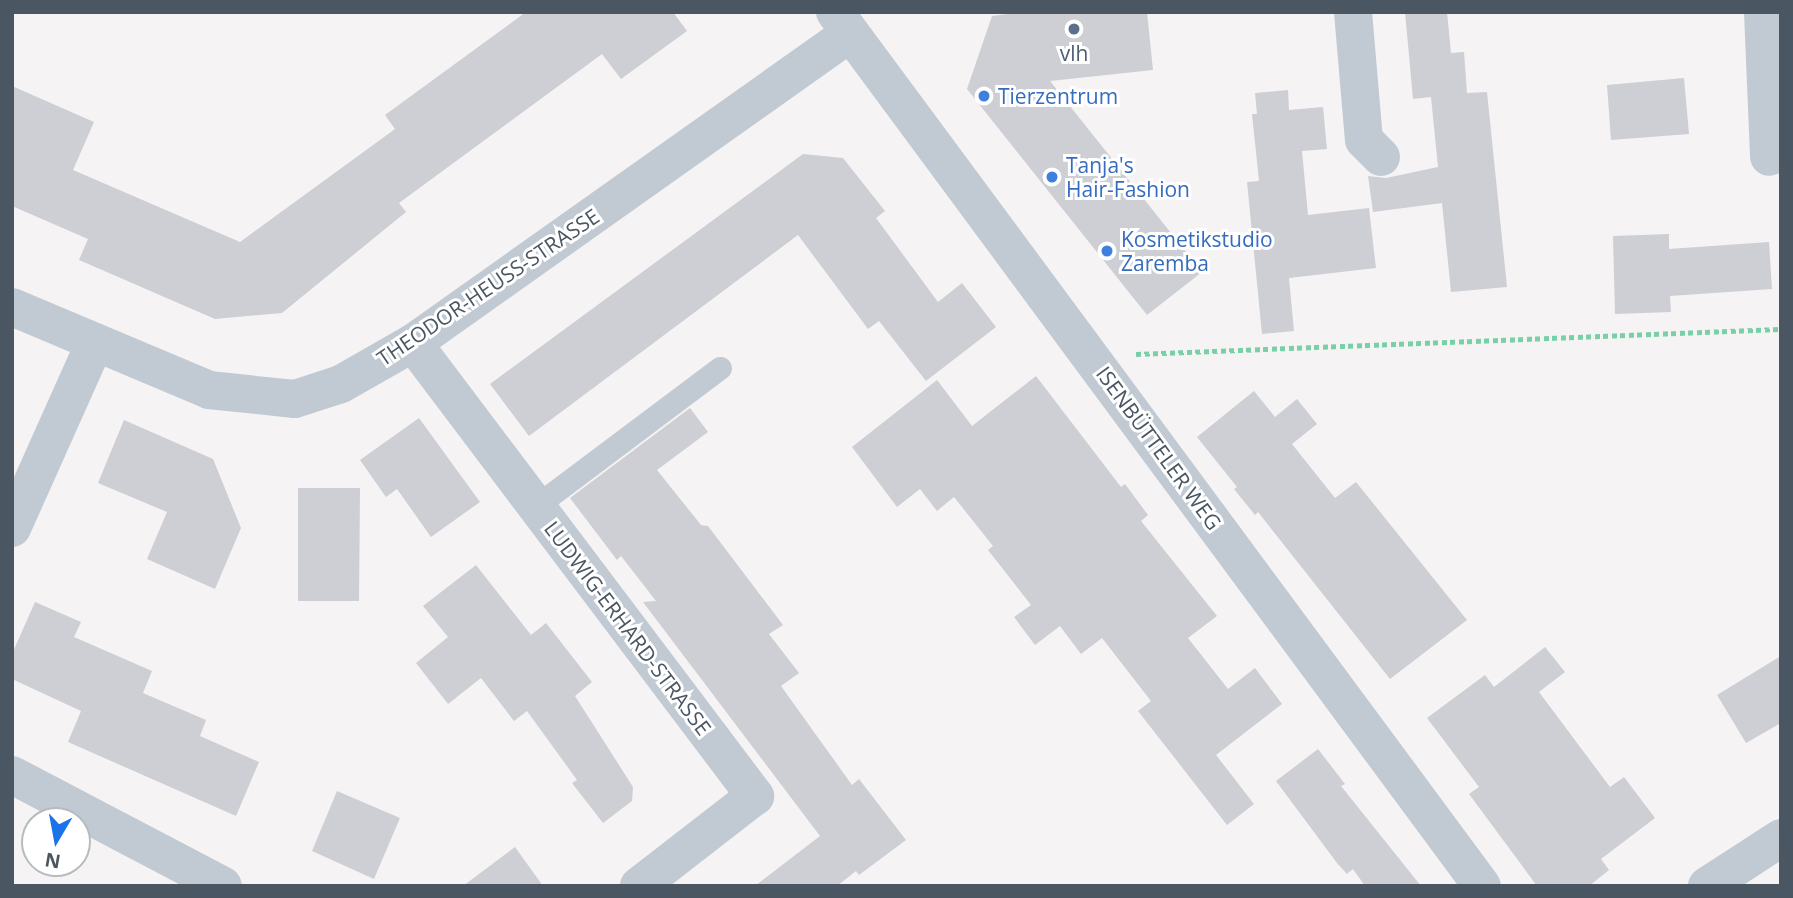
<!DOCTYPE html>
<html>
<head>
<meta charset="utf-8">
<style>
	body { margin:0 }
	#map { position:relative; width:1793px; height:898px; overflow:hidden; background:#f5f3f3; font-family:"Open Sans",sans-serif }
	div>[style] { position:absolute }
	.building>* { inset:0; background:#cdcfd5 }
	.path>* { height:4.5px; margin-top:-2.25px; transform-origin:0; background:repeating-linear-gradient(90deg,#7ad0a6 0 5px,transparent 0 8.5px) }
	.service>* { height:23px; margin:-11.5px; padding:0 11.5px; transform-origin:11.5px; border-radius:11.5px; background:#c1cad2 }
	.minor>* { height:38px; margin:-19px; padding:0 19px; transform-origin:19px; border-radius:19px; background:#c1cad2 }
	.dots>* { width:19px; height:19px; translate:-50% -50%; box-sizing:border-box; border:4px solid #fff; border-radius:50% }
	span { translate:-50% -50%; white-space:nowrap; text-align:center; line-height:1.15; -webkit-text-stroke:6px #fff; paint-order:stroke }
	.service-label { font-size:21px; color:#4e5e75 }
	.shop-label { font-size:21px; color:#366cbe }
	.left { translate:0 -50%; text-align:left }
	.street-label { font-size:21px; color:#4a5661 }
	.frame { position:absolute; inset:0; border:14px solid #4a5661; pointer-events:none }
	.north { position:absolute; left:21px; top:807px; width:70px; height:70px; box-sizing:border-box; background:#fff; border:2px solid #b7bbc0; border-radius:50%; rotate:190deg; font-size:19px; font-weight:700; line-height:28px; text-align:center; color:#4a5661 }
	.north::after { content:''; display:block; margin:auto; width:24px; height:32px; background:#1a73e8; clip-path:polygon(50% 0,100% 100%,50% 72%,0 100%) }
</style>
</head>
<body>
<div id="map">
	<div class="building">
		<div style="clip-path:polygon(526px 12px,673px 12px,687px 31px,621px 79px,602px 54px,399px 203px,406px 212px,282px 313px,215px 319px,79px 260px,88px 239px,12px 206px,12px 86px,94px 122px,73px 170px,240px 242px,395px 129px,385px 115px)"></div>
		<div style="clip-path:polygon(1024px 12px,1147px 12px,1153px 70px,1050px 81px,1202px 272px,1147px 315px,967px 89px,992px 16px)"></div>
		<div style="clip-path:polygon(1405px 12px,1447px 12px,1451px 53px,1464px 52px,1467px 93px,1487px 92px,1507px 287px,1451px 292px,1442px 203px,1373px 212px,1368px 176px,1386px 178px,1438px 167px,1431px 97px,1413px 99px)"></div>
		<div style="clip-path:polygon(1684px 78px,1689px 134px,1611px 140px,1607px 85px)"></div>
		<div style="clip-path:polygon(1288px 90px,1289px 110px,1323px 107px,1327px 149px,1302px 151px,1308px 215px,1369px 208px,1376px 268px,1289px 278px,1294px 331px,1262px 334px,1247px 182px,1259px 181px,1252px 114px,1257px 114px,1255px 93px)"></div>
		<div style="clip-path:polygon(803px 154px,843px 158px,885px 211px,876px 218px,938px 302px,962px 283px,996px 327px,926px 381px,879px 321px,868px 329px,798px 235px,529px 436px,490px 384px)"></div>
		<div style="clip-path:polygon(1669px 234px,1669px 249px,1769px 242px,1772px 289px,1670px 296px,1671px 312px,1615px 314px,1613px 236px)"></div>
		<div style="clip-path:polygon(1036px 376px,1121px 487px,1125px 484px,1148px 515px,1141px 521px,1217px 616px,1188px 638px,1228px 689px,1255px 668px,1282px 704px,1216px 755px,1254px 804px,1227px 825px,1138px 711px,1151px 701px,1102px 638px,1081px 654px,1060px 626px,1035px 645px,1014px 617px,1031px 605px,988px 550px,993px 546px,954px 497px,937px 511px,920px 489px,897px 507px,852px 447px,937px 380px,972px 426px)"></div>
		<div style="clip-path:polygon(1254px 391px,1275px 417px,1297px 399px,1317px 424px,1292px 444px,1335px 498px,1356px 482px,1467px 620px,1390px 679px,1258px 512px,1255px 515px,1234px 489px,1237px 487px,1197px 437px)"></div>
		<div style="clip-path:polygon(690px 408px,708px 432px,657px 470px,701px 525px,708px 526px,783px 625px,769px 634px,799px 673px,781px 686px,852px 785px,859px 779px,906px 840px,859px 875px,856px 871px,837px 886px,755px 886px,820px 836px,643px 602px,656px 601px,621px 556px,617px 560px,570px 498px)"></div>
		<div style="clip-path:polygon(419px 418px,480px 502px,431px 537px,397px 489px,386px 497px,360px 460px)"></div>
		<div style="clip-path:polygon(124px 420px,213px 459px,241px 528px,215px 589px,147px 559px,167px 512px,98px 483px)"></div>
		<div style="clip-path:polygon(298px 488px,360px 488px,359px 601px,298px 601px)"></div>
		<div style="clip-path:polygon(476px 565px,531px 635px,546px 623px,592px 682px,575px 696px,633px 787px,632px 801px,603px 823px,572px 783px,577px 780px,527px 711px,514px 721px,481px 678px,448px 704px,416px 663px,448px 637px,423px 606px)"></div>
		<div style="clip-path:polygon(35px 602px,81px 622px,74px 637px,152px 671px,143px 693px,206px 720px,200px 736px,259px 762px,236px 816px,68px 742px,81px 711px,12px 679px,12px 654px)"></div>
		<div style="clip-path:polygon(1545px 647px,1565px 672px,1539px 692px,1610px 787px,1624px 777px,1655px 818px,1601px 859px,1609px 870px,1589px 886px,1537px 886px,1469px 794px,1479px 787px,1427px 718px,1485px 675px,1494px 687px)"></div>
		<div style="clip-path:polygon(1781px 656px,1781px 723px,1746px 743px,1717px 695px)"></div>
		<div style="clip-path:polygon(1318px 749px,1345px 784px,1341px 786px,1421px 886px,1365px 886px,1353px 869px,1347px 874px,1337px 863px,1276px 781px)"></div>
		<div style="clip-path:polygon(337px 791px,400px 818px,374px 879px,312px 851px)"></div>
		<div style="clip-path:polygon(515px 847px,543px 886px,463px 886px)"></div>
	</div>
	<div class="path">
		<div style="left:1136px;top:354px;width:645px;rotate:-2.22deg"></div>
	</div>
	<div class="service">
		<div style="left:536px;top:506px;width:230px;rotate:-36.9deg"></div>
	</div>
	<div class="minor">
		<div style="left:835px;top:12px;width:1087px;rotate:53.49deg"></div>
		<div style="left:1353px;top:12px;width:128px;rotate:85.1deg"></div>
		<div style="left:1364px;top:140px;width:24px;rotate:45deg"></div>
		<div style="left:1763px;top:12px;width:145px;rotate:87.6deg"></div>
		<div style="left:12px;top:307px;width:214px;rotate:22.8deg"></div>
		<div style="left:209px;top:390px;width:86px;rotate:6deg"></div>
		<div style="left:295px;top:399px;width:48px;rotate:-18.1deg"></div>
		<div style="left:341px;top:384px;width:83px;rotate:-29.7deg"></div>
		<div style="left:413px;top:343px;width:534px;rotate:-35.33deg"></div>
		<div style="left:413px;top:343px;width:568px;rotate:52.95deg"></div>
		<div style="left:755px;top:796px;width:147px;rotate:142.2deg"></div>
		<div style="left:12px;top:528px;width:201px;rotate:-65.9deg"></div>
		<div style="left:12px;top:775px;width:238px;rotate:27.7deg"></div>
		<div style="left:1707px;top:886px;width:88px;rotate:-33deg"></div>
	</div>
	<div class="dots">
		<div style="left:1074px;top:29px;background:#5c6f8a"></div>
		<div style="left:984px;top:96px;background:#3f7fe0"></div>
		<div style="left:1052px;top:177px;background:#3f7fe0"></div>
		<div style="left:1107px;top:251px;background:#3f7fe0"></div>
	</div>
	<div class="service-label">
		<span style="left:1074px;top:53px">vlh</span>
	</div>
	<div class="shop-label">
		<span class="left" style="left:998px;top:96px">Tierzentrum</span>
		<span class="left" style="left:1066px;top:177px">Tanja's<br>Hair-Fashion</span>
		<span class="left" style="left:1121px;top:251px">Kosmetikstudio<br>Zaremba</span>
	</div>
	<div class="street-label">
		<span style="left:488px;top:287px;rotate:-34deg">THEODOR-HEUSS-STRASSE</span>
		<span style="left:1159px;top:448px;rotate:54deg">ISENBÜTTELER WEG</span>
		<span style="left:628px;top:628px;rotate:53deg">LUDWIG-ERHARD-STRASSE</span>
	</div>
	<div class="frame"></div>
	<div class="north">N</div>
</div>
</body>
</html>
